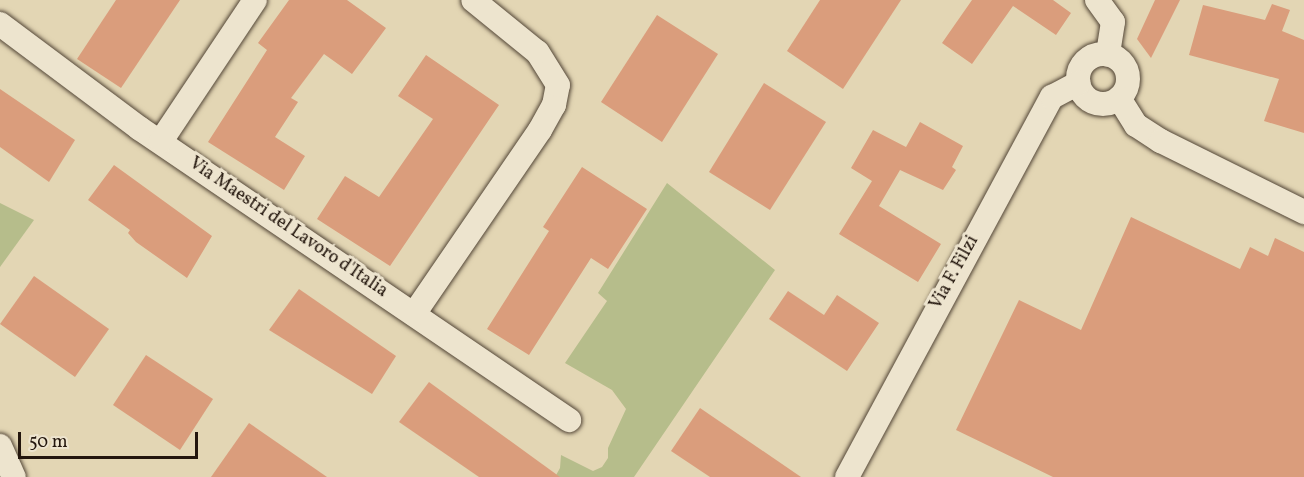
<!DOCTYPE html>
<html>
<head>
<meta charset="utf-8">
<style>
	body { margin:0 }
	#map { position:relative; width:1304px; height:477px; overflow:hidden; background:#e3d6b4; font-family:Vollkorn,serif }
	div>[style] { position:absolute }
	.green>* { inset:0; background:#b6bd8b }
	.building>* { inset:0; background:#da9d7c }
	.roads { filter:drop-shadow(0 0 2px #534637) drop-shadow(0 0 2px #534637) }
	.minor>* { height:24px; margin:-12px; padding:0 12px; transform-origin:12px; border-radius:12px; background:#ede4ce }
	.minor>.ring { margin:-12px; padding:0; box-sizing:content-box; background:none; border:24px solid #ede4ce; border-radius:50% }
	span { translate:-50% -50%; white-space:nowrap; text-align:center; line-height:1.15; -webkit-text-stroke:6px #ede4ce; paint-order:stroke }
	.street-label { font-size:18px; color:#23160d }
	.scale { position:absolute; left:18px; top:432px; width:180px; height:27px; box-sizing:border-box; border:3px solid #23160d; border-top:0; padding-left:8px; font-size:18px; line-height:21px; white-space:nowrap; color:#23160d; -webkit-text-stroke:4px #ede4ce; paint-order:stroke }
</style>
</head>
<body>
<div id="map">
	<div class="green">
		<div style="clip-path:polygon(667px 183px,775px 270px,634px 477px,555px 477px,560px 468px,561px 455px,593px 471px,602px 467px,608px 458px,608px 448px,626px 409px,612px 390px,565px 363px,607px 301px,598px 293px)"></div>
		<div style="clip-path:polygon(0 203px,34px 220px,0 267px)"></div>
	</div>
	<div class="building">
		<div style="clip-path:polygon(116px 0,180px 0,121px 88px,77px 59px)"></div>
		<div style="clip-path:polygon(289px 0,347px 0,386px 28px,352px 74px,324px 54px,291px 98px,298px 102px,275px 137px,305px 156px,284px 190px,208px 142px,267px 50px,258px 43px)"></div>
		<div style="clip-path:polygon(820px 0,901px 0,843px 89px,787px 51px)"></div>
		<div style="clip-path:polygon(972px 0,1053px 0,1071px 13px,1056px 35px,1013px 6px,972px 64px,942px 43px)"></div>
		<div style="clip-path:polygon(1155px 0,1180px 0,1151px 58px,1137px 39px)"></div>
		<div style="clip-path:polygon(1272px 4px,1290px 10px,1282px 31px,1304px 40px,1304px 133px,1264px 121px,1279px 79px,1189px 55px,1203px 5px,1265px 20px)"></div>
		<div style="clip-path:polygon(657px 15px,718px 54px,662px 142px,601px 102px)"></div>
		<div style="clip-path:polygon(426px 55px,499px 105px,390px 266px,317px 219px,345px 176px,379px 197px,433px 119px,398px 96px)"></div>
		<div style="clip-path:polygon(764px 83px,826px 122px,770px 210px,709px 172px)"></div>
		<div style="clip-path:polygon(0 89px,75px 140px,49px 182px,0 147px)"></div>
		<div style="clip-path:polygon(920px 122px,963px 146px,952px 167px,956px 170px,943px 190px,900px 170px,879px 206px,941px 244px,918px 282px,839px 234px,872px 181px,851px 168px,873px 130px,906px 147px)"></div>
		<div style="clip-path:polygon(114px 165px,212px 236px,187px 278px,136px 242px,128px 233px,130px 230px,88px 200px)"></div>
		<div style="clip-path:polygon(582px 167px,647px 209px,608px 269px,591px 258px,529px 355px,487px 329px,549px 231px,543px 227px)"></div>
		<div style="clip-path:polygon(1131px 217px,1240px 269px,1250px 247px,1268px 256px,1275px 238px,1304px 252px,1304px 477px,1053px 477px,956px 430px,1019px 300px,1081px 330px)"></div>
		<div style="clip-path:polygon(34px 276px,109px 329px,75px 377px,0 324px)"></div>
		<div style="clip-path:polygon(299px 289px,396px 356px,372px 394px,269px 330px)"></div>
		<div style="clip-path:polygon(788px 291px,824px 315px,837px 295px,879px 323px,847px 371px,769px 319px)"></div>
		<div style="clip-path:polygon(146px 355px,213px 399px,180px 450px,113px 405px)"></div>
		<div style="clip-path:polygon(429px 382px,560px 477px,479px 477px,399px 422px)"></div>
		<div style="clip-path:polygon(700px 408px,801px 477px,710px 477px,671px 451px)"></div>
		<div style="clip-path:polygon(249px 423px,327px 477px,211px 477px)"></div>
	</div>
	<div class="roads">
		<div class="minor">
			<div style="left:1097px;top:0;width:27px;rotate:54deg"></div>
			<div style="left:1113px;top:22px;width:33px;rotate:99deg"></div>
			<div style="left:0;top:24px;width:174px;rotate:36.8deg"></div>
			<div style="left:139px;top:128px;width:520px;rotate:34.18deg"></div>
			<div class="ring" style="left:1078px;top:54px;width:26px;height:26px"></div>
			<div style="left:1119px;top:98px;width:32px;rotate:58deg"></div>
			<div style="left:1136px;top:125px;width:30px;rotate:33deg"></div>
			<div style="left:1161px;top:141px;width:160px;rotate:26.4deg"></div>
			<div style="left:161px;top:141px;width:169px;rotate:-56.3deg"></div>
			<div style="left:414px;top:314px;width:223px;rotate:-55.6deg"></div>
			<div style="left:540px;top:130px;width:29px;rotate:-61deg"></div>
			<div style="left:554px;top:105px;width:20px;rotate:-79deg"></div>
			<div style="left:558px;top:85px;width:39px;rotate:-122deg"></div>
			<div style="left:537px;top:52px;width:82px;rotate:-140.9deg"></div>
			<div style="left:0;top:446px;width:34px;rotate:66deg"></div>
			<div style="left:847px;top:477px;width:432px;rotate:-61.7deg"></div>
			<div style="left:1052px;top:97px;width:30px;rotate:-28deg"></div>
		</div>
	</div>
	<div class="street-label">
		<span style="left:288px;top:228px;rotate:34deg">Via Maestri del Lavoro d'Italia</span>
		<span style="left:955px;top:273px;rotate:-61deg">Via F. Filzi</span>
	</div>
	<div class="scale">50 m</div>
</div>
</body>
</html>
